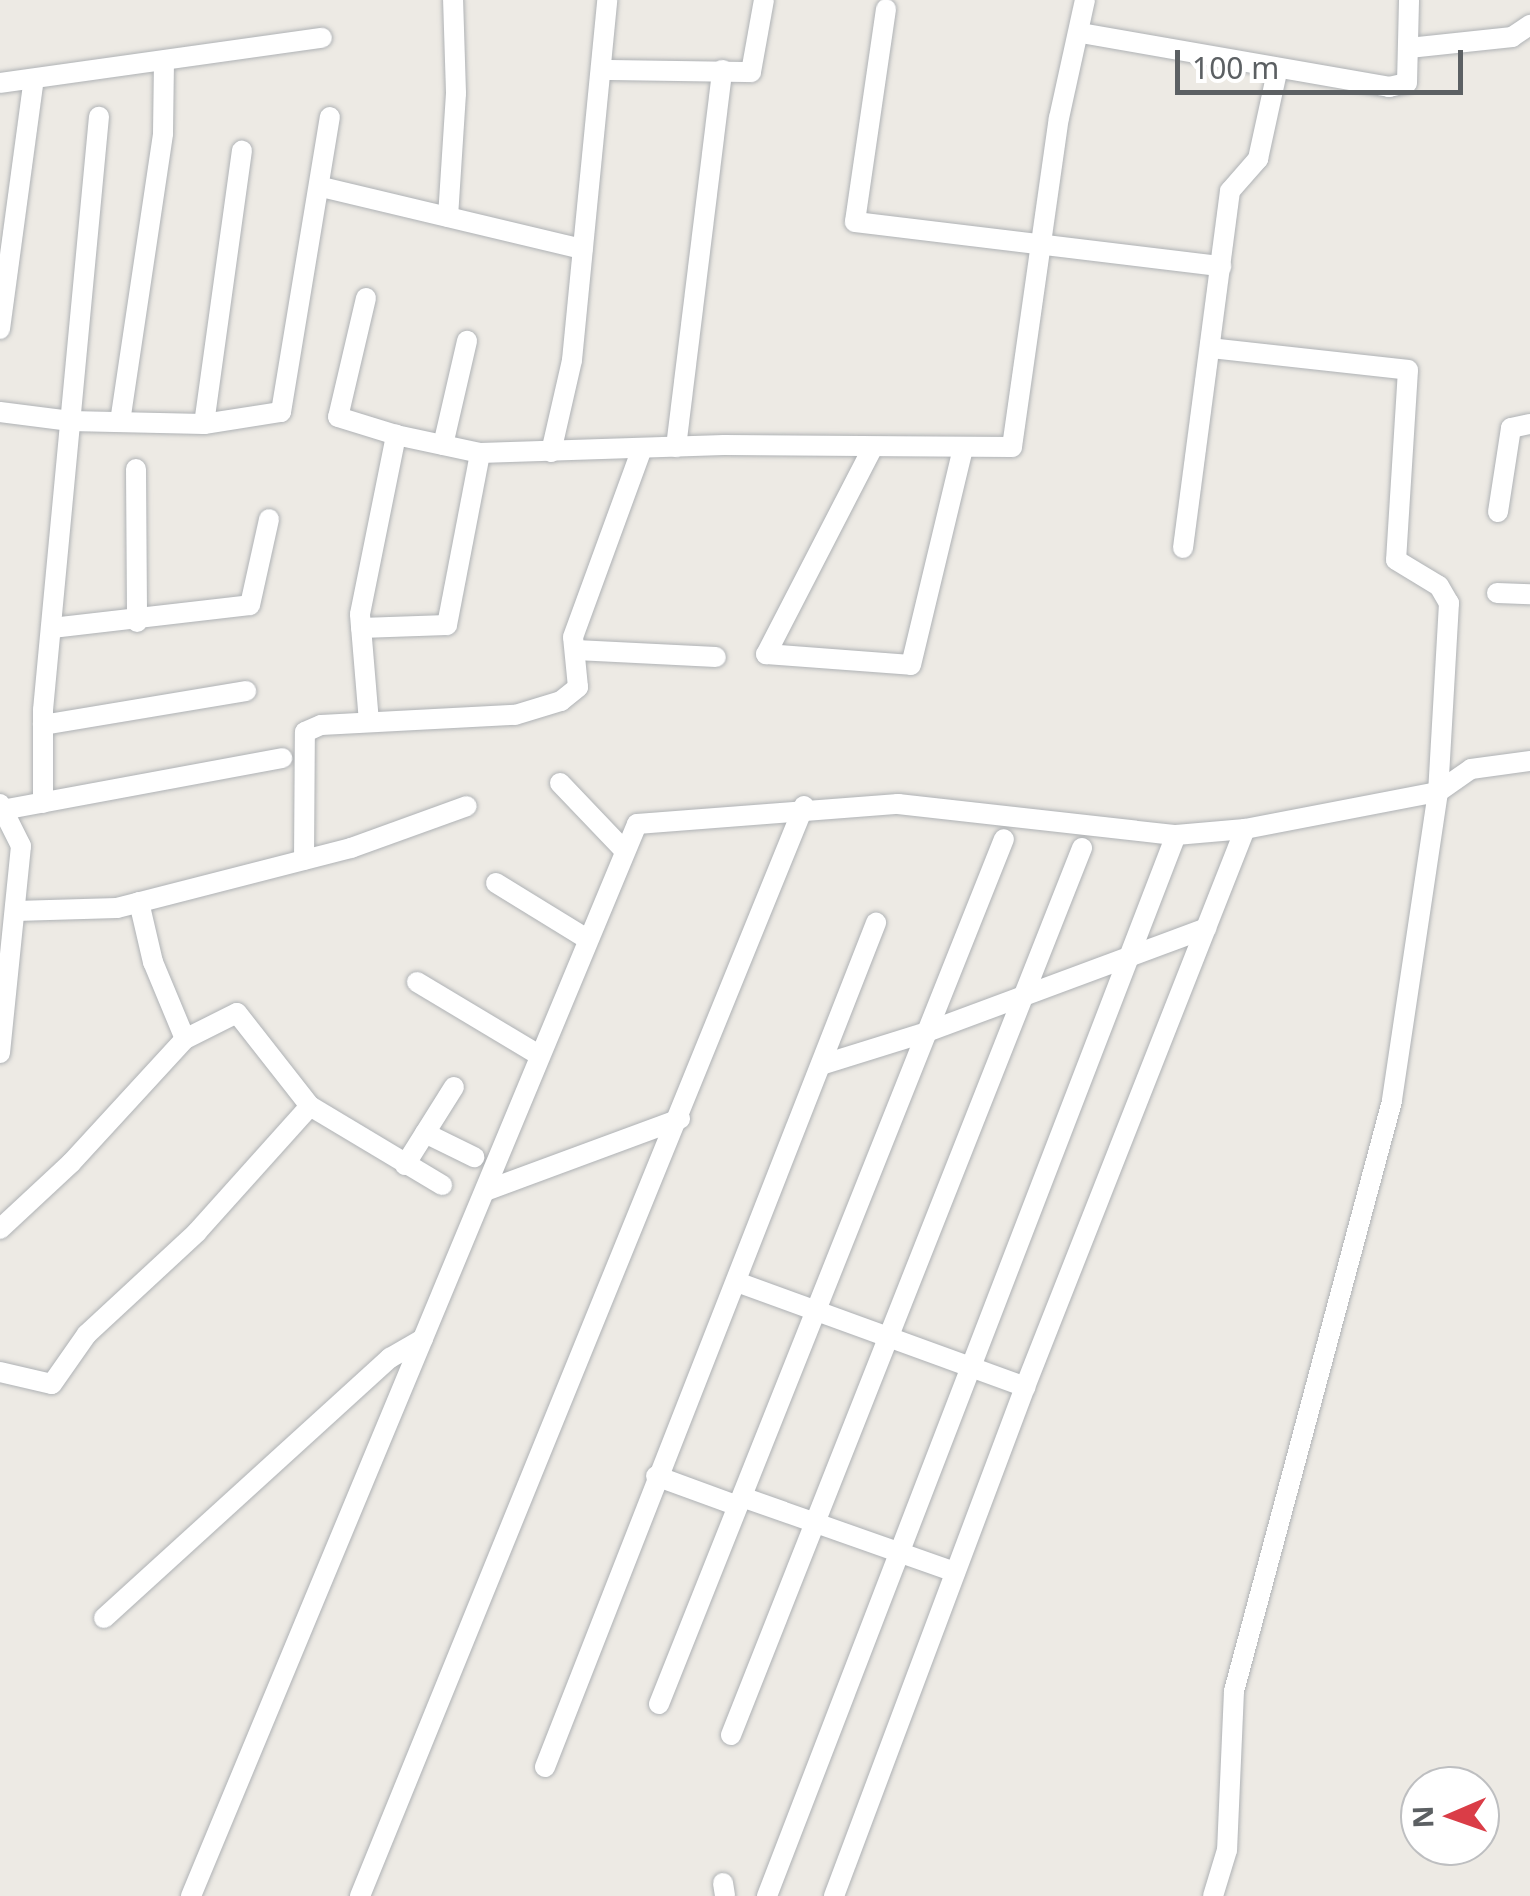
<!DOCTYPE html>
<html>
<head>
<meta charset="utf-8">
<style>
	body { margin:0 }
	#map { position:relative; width:1530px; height:1896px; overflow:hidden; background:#edeae4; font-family:"Noto Sans",sans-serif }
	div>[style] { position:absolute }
	.roads { filter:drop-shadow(0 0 2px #afb2b5) drop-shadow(0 0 2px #afb2b5) }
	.street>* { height:20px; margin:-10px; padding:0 10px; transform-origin:10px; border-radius:10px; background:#fff }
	span { translate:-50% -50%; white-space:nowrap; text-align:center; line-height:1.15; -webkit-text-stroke:9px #fff; paint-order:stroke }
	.north { position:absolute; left:1400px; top:1766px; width:100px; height:100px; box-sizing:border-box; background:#fff; border:2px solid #bebfc1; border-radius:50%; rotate:268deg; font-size:28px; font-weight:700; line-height:40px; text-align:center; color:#5c6063 }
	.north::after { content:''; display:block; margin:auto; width:35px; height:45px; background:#da3d47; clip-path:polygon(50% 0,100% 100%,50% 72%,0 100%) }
	.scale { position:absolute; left:1175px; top:50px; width:288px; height:45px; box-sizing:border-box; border:5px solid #5c6063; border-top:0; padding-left:12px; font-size:30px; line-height:35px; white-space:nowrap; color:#5c6063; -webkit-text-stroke:8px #fff; paint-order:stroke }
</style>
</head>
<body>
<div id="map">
	<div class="roads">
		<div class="street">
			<div style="left:886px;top:9px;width:215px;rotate:98.3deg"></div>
			<div style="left:855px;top:222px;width:369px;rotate:6.9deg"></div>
			<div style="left:1081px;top:33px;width:313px;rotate:9.9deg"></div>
			<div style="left:1389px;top:87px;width:18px;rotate:-13deg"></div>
			<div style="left:1407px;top:83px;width:83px;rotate:-88.6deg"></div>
			<div style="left:1409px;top:48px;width:104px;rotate:-6.1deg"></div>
			<div style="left:1512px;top:37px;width:22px;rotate:-34deg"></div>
			<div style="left:604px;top:70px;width:147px;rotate:0.8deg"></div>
			<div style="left:751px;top:72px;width:73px;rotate:-79.8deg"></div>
			<div style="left:0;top:83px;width:325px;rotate:-8deg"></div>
			<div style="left:322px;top:187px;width:268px;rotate:13.4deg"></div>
			<div style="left:448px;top:217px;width:124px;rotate:-86.3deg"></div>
			<div style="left:456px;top:93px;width:93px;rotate:-91.8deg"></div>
			<div style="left:366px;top:298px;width:122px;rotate:103.2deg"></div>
			<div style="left:338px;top:417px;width:61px;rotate:17.2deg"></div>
			<div style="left:396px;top:435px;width:86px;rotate:12.1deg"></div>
			<div style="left:480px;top:453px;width:244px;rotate:-1.9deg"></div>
			<div style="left:724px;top:445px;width:288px;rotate:0.4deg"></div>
			<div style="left:1012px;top:447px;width:332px;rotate:-81.9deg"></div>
			<div style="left:1059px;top:118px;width:121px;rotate:-77.6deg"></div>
			<div style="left:0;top:329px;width:252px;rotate:-82.3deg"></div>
			<div style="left:1210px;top:348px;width:199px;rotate:6.3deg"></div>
			<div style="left:1408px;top:370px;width:190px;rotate:93.6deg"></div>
			<div style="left:1396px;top:560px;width:50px;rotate:31.2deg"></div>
			<div style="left:1439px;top:586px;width:20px;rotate:60deg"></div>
			<div style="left:1449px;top:603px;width:189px;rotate:93.3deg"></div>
			<div style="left:1438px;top:792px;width:312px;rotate:98.5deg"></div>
			<div style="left:1392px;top:1101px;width:611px;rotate:104.99deg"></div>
			<div style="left:1234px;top:1691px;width:159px;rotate:92.5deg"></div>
			<div style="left:1227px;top:1850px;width:48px;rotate:106.9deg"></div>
			<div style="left:0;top:412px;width:71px;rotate:7.3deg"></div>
			<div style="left:70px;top:421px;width:134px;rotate:1.3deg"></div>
			<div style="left:204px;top:424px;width:78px;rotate:-8.9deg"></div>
			<div style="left:281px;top:412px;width:299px;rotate:-80.6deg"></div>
			<div style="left:120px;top:422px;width:292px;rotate:-81.5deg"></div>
			<div style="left:163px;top:133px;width:68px;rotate:-89.2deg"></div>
			<div style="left:204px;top:424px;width:276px;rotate:-82.1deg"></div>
			<div style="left:443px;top:445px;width:107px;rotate:-77deg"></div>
			<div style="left:676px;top:447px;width:380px;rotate:-83deg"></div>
			<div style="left:872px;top:449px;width:231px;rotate:117.3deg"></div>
			<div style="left:766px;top:654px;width:145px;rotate:4.3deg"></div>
			<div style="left:911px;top:665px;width:223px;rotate:-76.5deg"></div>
			<div style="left:551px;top:452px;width:94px;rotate:-77.1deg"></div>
			<div style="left:572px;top:360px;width:362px;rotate:-84.4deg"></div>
			<div style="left:136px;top:469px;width:153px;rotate:89.6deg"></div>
			<div style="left:1498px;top:512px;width:85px;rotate:-81.2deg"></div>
			<div style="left:1511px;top:428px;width:19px;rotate:-12deg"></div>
			<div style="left:1183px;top:548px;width:360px;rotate:-82.5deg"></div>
			<div style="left:1230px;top:191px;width:43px;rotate:-48.8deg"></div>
			<div style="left:1258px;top:159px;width:89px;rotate:-77.7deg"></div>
			<div style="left:1497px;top:593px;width:33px;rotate:2deg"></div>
			<div style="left:52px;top:628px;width:199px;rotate:-6.6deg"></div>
			<div style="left:250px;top:605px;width:88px;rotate:-77.5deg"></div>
			<div style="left:361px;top:628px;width:86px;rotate:-2deg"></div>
			<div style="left:447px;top:625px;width:175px;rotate:-79.1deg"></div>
			<div style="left:576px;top:650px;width:140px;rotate:2.9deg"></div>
			<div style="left:369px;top:722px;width:108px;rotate:-94.8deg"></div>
			<div style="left:360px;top:614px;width:183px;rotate:-78.6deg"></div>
			<div style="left:43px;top:725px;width:206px;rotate:-9.5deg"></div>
			<div style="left:560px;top:783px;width:91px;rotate:46.3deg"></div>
			<div style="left:43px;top:803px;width:93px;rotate:-90deg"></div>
			<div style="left:43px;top:710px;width:596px;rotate:-84.61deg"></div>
			<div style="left:0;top:804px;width:47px;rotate:63.4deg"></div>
			<div style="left:21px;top:846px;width:208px;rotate:95.8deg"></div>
			<div style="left:2px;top:810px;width:285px;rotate:-10.5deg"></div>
			<div style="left:304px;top:860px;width:128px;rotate:-89.6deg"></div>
			<div style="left:305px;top:732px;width:17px;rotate:-24deg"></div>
			<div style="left:321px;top:725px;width:194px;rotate:-3deg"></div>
			<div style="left:515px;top:715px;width:48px;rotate:-16.9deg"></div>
			<div style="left:561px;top:701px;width:22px;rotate:-39deg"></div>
			<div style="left:578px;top:687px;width:50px;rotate:-95.7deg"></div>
			<div style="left:573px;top:637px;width:201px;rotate:-69.9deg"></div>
			<div style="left:496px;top:883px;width:107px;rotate:31.6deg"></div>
			<div style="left:139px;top:902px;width:62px;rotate:76.9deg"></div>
			<div style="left:153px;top:962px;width:83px;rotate:67.4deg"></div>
			<div style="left:16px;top:911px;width:101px;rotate:-1.7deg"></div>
			<div style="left:117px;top:908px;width:242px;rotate:-14.4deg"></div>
			<div style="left:351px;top:848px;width:123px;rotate:-19.9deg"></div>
			<div style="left:417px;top:982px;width:142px;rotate:30.9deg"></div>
			<div style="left:821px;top:1065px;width:111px;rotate:-17.3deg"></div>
			<div style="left:927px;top:1032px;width:298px;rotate:-20.4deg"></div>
			<div style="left:425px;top:1133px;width:55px;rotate:26.1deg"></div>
			<div style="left:405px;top:1165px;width:92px;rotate:-57.9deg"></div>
			<div style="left:485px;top:1191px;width:208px;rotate:-20.3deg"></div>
			<div style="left:0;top:1229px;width:97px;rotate:-42.9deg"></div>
			<div style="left:71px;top:1163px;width:168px;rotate:-47.4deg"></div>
			<div style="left:185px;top:1039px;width:58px;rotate:-26.6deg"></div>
			<div style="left:237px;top:1013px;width:118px;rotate:51.9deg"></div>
			<div style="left:310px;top:1106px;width:154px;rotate:30.9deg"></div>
			<div style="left:737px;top:1282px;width:307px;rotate:20deg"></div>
			<div style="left:0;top:1372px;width:53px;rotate:13deg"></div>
			<div style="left:52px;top:1384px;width:61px;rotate:-55deg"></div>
			<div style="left:87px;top:1334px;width:150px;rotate:-42.8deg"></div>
			<div style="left:197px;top:1232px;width:169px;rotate:-48.1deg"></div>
			<div style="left:656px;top:1476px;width:87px;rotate:20.1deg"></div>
			<div style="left:742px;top:1497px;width:226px;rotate:19.4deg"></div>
			<div style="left:104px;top:1618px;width:387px;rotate:-42.3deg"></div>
			<div style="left:390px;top:1358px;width:38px;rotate:-30deg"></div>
			<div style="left:659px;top:1704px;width:931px;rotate:-68.26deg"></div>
			<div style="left:731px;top:1735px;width:954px;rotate:-68.41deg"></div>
			<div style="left:545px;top:1767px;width:907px;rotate:-68.59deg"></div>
			<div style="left:723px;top:1883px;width:13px;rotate:81deg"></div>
			<div style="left:191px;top:1896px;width:1161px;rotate:-67.41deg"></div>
			<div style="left:637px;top:824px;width:262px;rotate:-4.4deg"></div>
			<div style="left:898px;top:804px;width:280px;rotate:6.4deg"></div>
			<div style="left:1176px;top:835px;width:69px;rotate:-5deg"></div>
			<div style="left:1245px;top:829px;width:197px;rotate:-10.9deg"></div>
			<div style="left:1438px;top:792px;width:40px;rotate:-34.9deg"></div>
			<div style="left:1471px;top:769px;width:60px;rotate:-7.7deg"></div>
			<div style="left:360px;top:1896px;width:1177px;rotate:-67.84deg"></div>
			<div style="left:767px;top:1896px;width:1137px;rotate:-68.92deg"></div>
			<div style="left:834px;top:1896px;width:544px;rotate:-69.43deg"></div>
			<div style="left:1025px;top:1387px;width:600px;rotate:-68.48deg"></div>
		</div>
	</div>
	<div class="north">N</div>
	<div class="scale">100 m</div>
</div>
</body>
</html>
